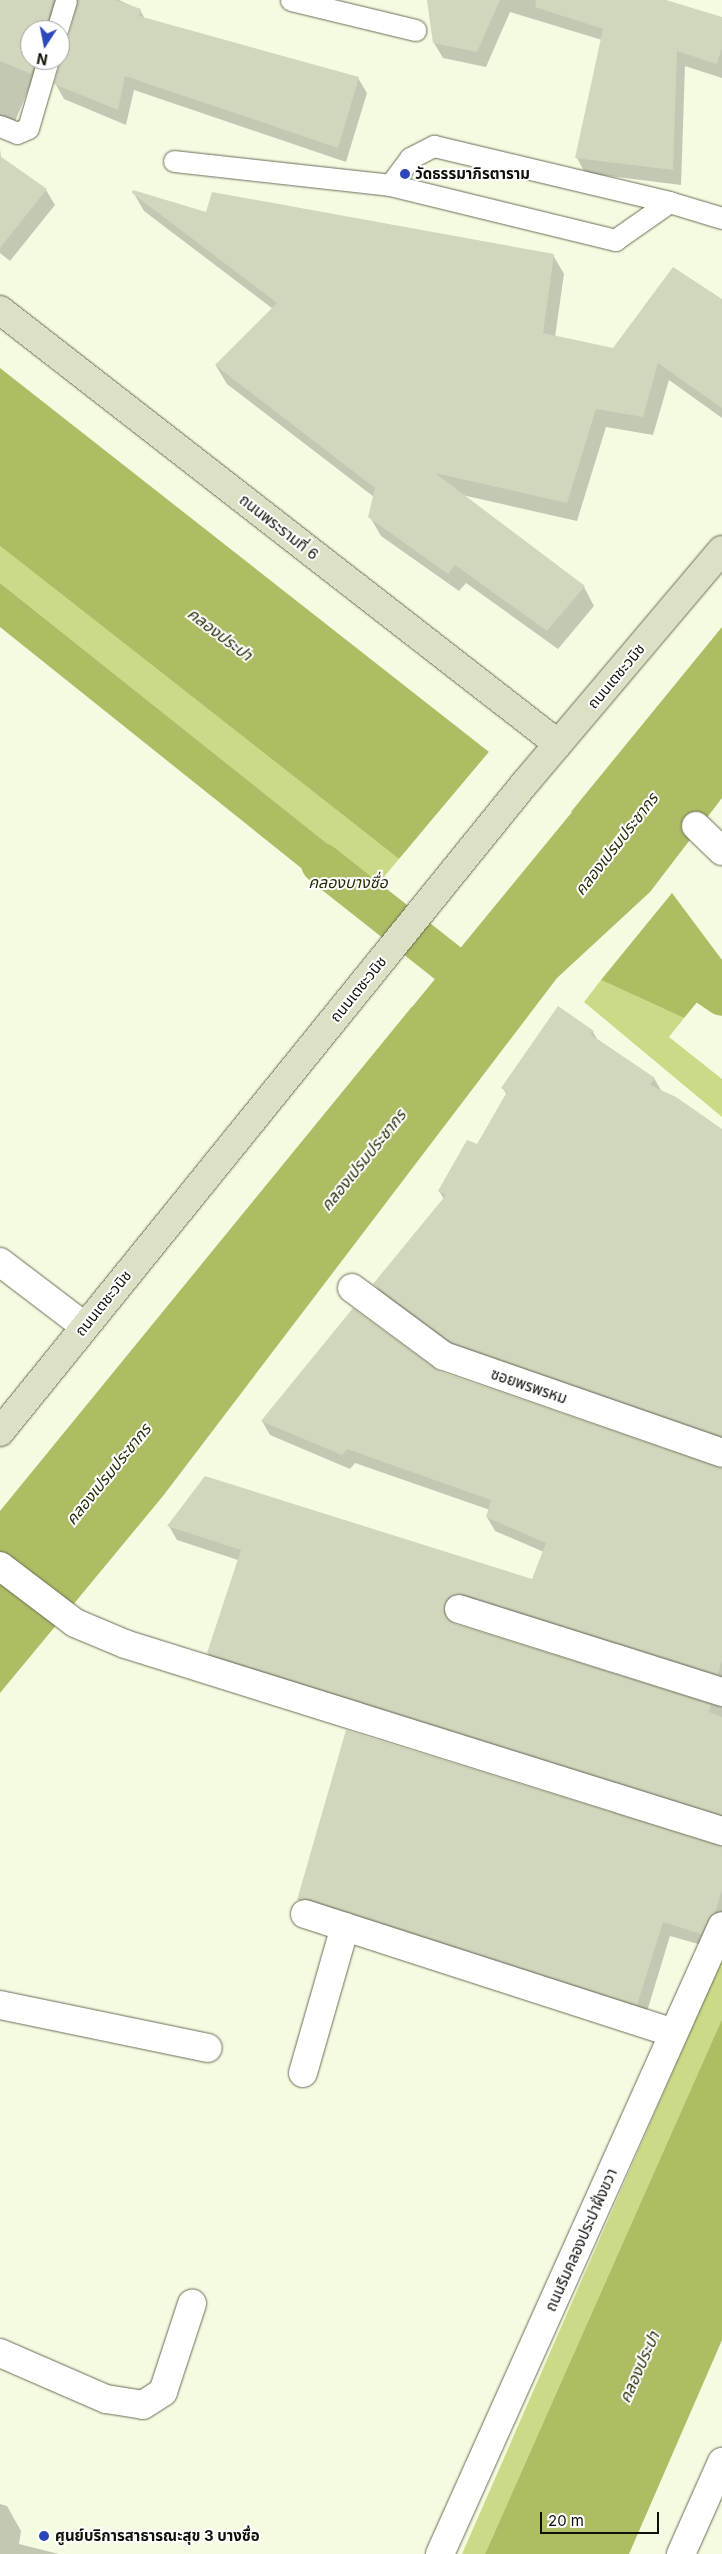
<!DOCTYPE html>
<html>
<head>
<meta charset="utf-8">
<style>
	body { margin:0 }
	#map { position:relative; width:722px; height:2554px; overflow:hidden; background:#f4fbe1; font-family:Inter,"Noto Sans Thai",sans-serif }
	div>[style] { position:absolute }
	.green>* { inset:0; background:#cadb88 }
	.water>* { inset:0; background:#acbd63 }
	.pier>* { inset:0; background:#f4fbe1 }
	.shadow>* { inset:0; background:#0003 }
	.canal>* { height:41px; margin:-20.5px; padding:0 20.5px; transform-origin:20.5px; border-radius:20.5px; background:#acbd63 }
	.building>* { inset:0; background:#d1d7bd }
	.roads { filter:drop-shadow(0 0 1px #696e57) drop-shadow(0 0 1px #696e57) }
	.lane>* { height:21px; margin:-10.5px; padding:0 10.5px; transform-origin:10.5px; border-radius:10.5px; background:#fff }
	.street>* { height:28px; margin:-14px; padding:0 14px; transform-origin:14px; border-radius:14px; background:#fff }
	.secondary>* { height:28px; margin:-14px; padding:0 14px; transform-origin:14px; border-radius:14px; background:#dce0c4 }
	.dots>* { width:14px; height:14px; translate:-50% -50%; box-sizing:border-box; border:2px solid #fff; border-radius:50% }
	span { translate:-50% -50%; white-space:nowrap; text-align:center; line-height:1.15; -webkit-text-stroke:4px #fff; paint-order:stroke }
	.poi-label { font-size:15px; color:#0f1108; font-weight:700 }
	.left { translate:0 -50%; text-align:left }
	.street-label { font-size:15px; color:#0f1108 }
	.water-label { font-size:16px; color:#272d06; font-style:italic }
	.north { position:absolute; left:20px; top:20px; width:50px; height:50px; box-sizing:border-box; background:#fff; border:1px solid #9fa09c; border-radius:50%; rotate:191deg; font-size:14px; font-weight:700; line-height:20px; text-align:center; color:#0f1108 }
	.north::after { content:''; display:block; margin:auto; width:18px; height:22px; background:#2e47b8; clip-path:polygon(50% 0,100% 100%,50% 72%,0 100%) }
	.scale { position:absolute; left:540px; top:2512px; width:119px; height:22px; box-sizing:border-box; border:2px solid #0f1108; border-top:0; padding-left:6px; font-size:15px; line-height:18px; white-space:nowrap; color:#0f1108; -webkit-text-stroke:4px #fff; paint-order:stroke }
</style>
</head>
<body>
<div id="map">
	<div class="green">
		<div style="clip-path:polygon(0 546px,399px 859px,378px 884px,0 583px)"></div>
		<div style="clip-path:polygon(601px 980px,684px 1018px,669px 1037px,722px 1079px,722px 1117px,584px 1002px)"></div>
		<div style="clip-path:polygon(722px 1959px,722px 2019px,485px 2554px,462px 2554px)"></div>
	</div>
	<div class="water">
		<div style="clip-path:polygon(0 368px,489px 752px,399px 859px,0 546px)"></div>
		<div style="clip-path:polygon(0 583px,378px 884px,355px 911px,0 627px)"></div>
		<div style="clip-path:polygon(722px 627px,722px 798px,650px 892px,557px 978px,163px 1496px,0 1693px,0 1511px)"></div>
		<div style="clip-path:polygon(672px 893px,722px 960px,722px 972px,684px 1018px,601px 980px)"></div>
		<div style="clip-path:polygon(722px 2019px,722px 2340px,629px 2554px,485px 2554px)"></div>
	</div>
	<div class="pier">
		<div style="clip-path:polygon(489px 752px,491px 753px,397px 861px,399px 859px)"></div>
		<div style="clip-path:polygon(569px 811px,572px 812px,412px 1007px,410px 1005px)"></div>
	</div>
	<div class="shadow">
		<div style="clip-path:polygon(evenodd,0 0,119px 0,140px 10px,145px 19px,358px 78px,367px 93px,346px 162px,134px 90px,126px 125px,64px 99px,55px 83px,60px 63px,53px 63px,30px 85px,12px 129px,0 133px,0 0,78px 3px,70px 34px,60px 43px,60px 60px,30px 60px,30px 30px,59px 30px,66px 6px,78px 3px)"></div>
		<div style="clip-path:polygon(428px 0,661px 0,722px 19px,722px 78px,685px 66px,681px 185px,585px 173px,577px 158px,602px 40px,510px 12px,486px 67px,443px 58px,434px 43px)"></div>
		<div style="clip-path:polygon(0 149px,1px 158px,46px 190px,55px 205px,10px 261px,0 253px)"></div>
		<div style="clip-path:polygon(133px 192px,207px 213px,553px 255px,564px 274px,555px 337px,614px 349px,722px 301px,722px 418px,669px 380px,653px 435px,606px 427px,577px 521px,462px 495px,584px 587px,594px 606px,558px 649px,466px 583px,459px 591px,381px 536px,370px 517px,374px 497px,227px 384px,216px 366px,273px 309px,144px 211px)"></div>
		<div style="clip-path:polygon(558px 1008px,593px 1032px,599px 1042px,654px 1078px,662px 1092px,722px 1136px,722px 1449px,460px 1356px,383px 1298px,375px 1284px,444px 1199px,439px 1191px,478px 1146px,507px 1096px,503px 1088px)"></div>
		<div style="clip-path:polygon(438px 1372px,722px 1474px,722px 1687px,457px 1611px,452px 1623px,722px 1707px,722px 1828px,216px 1667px,208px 1653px,238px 1560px,177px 1540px,169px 1526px,533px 1580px,544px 1552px,495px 1531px,487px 1517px,490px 1510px,355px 1463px,350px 1469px,270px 1435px,262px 1421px)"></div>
		<div style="clip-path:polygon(722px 1846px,722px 1927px,709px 1947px,670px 1936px,645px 2018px,307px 1913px,299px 1899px)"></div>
		<div style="clip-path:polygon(0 2504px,7px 2506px,21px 2531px,19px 2544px,59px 2554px,0 2554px)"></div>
	</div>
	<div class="canal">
		<div style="left:321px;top:863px;width:218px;rotate:38.3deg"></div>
		<div style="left:664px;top:955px;width:70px;rotate:34.6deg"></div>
	</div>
	<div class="building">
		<div style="clip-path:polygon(0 0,53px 0,45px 30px,30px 30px,30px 60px,35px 60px,31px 74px,0 61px)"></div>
		<div style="clip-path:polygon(78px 0,115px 0,141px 9px,139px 16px,359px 77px,338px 148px,125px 76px,118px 110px,54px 84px,60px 63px,60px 42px,69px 34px)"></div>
		<div style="clip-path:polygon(427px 0,500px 0,477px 52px,433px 43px)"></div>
		<div style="clip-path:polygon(536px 0,666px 0,722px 17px,722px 47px,717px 64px,677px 51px,673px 170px,575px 158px,603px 29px,535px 7px)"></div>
		<div style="clip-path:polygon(0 156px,47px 189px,0 248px)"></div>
		<div style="clip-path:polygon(133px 190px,206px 212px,212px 192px,554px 254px,543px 333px,613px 348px,673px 267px,722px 299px,722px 408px,658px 363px,643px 417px,596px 409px,567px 503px,435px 473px,585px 586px,547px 631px,455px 565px,448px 574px,368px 517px,375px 488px,215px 365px,277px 303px,132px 193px)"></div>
		<div style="clip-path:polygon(558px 1006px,594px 1031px,590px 1034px,655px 1078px,650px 1085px,676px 1097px,722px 1129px,722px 1436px,451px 1342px,373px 1284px,446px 1195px,438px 1191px,467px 1140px,477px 1144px,507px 1092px,501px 1088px)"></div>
		<div style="clip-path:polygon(353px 1308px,439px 1371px,722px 1468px,722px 1660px,718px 1674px,464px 1594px,449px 1597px,444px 1612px,454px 1624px,711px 1705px,709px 1712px,722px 1717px,722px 1815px,207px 1653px,241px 1550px,167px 1526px,205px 1476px,532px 1579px,546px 1543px,486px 1517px,491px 1500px,347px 1449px,342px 1455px,261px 1421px)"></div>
		<div style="clip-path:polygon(346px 1730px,722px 1846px,722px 1889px,715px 1913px,701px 1934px,663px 1922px,637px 2005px,310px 1899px,297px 1900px)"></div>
	</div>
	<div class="roads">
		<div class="lane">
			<div style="left:291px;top:0;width:128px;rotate:13.6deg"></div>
			<div style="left:57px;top:30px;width:31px;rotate:-73deg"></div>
			<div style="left:0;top:126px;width:18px;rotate:22deg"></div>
			<div style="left:17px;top:133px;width:12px;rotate:-24deg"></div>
			<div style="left:28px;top:128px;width:71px;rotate:-73.6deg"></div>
			<div style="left:174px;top:161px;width:217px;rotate:6.3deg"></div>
			<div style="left:390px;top:185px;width:232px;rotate:13.7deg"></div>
			<div style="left:615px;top:240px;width:66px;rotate:-35.1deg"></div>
			<div style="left:390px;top:185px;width:34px;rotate:-53deg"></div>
			<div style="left:410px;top:158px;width:27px;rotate:-27deg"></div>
			<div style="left:434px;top:146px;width:242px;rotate:13.4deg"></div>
			<div style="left:669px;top:202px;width:55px;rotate:16.8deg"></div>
		</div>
		<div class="street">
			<div style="left:696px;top:826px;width:36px;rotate:44deg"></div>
			<div style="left:0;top:1262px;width:106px;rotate:37.3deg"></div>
			<div style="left:352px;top:1288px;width:114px;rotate:36.5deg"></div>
			<div style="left:444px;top:1356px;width:294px;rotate:19.2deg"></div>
			<div style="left:0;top:1566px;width:94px;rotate:37.2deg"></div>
			<div style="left:75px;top:1623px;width:54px;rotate:22.8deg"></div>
			<div style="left:125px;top:1644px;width:626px;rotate:17.39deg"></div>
			<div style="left:459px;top:1609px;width:276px;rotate:17.5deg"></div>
			<div style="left:305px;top:1914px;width:387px;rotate:17.9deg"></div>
			<div style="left:0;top:2005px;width:212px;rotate:11.7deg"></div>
			<div style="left:303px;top:2073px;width:152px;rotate:-74deg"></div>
			<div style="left:0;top:2353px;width:116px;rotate:23.5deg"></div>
			<div style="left:106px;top:2399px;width:37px;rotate:9deg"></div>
			<div style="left:143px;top:2405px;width:24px;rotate:-33deg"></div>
			<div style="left:163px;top:2392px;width:93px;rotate:-71.8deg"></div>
			<div style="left:440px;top:2554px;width:688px;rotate:-65.82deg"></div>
			<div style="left:681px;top:2554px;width:101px;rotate:-66deg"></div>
		</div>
		<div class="secondary">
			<div style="left:0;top:310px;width:707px;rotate:37.87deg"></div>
			<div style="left:0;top:1432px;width:835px;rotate:-51.03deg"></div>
			<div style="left:525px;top:783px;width:305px;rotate:-49.8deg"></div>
		</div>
	</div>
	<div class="dots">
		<div style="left:405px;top:174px;background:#2e47b8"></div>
		<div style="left:44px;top:2536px;background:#2e47b8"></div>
	</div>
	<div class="poi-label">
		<span class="left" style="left:415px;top:174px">วัดธรรมาภิรตาราม</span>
		<span class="left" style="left:55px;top:2536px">ศูนย์บริการสาธารณะสุข 3 บางซื่อ</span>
	</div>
	<div class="street-label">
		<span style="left:279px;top:527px;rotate:38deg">ถนนพระรามที่ 6</span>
		<span style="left:616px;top:676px;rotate:-50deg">ถนนเตชะวนิช</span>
		<span style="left:358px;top:989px;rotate:-51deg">ถนนเตชะวนิช</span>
		<span style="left:103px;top:1303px;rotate:-51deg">ถนนเตชะวนิช</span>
		<span style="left:529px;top:1386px;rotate:19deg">ซอยพรพรหม</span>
		<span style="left:581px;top:2240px;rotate:-66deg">ถนนริมคลองประปาฝั่งขวา</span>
	</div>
	<div class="water-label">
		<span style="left:220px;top:634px;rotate:37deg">คลองประปา</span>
		<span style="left:616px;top:844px;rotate:-52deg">คลองเปรมประชากร</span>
		<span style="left:348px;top:882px">คลองบางซื่อ</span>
		<span style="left:363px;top:1160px;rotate:-51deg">คลองเปรมประชากร</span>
		<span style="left:108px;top:1474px;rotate:-51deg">คลองเปรมประชากร</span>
		<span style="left:639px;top:2367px;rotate:-66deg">คลองประปา</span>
	</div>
	<div class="north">N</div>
	<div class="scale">20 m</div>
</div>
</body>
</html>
